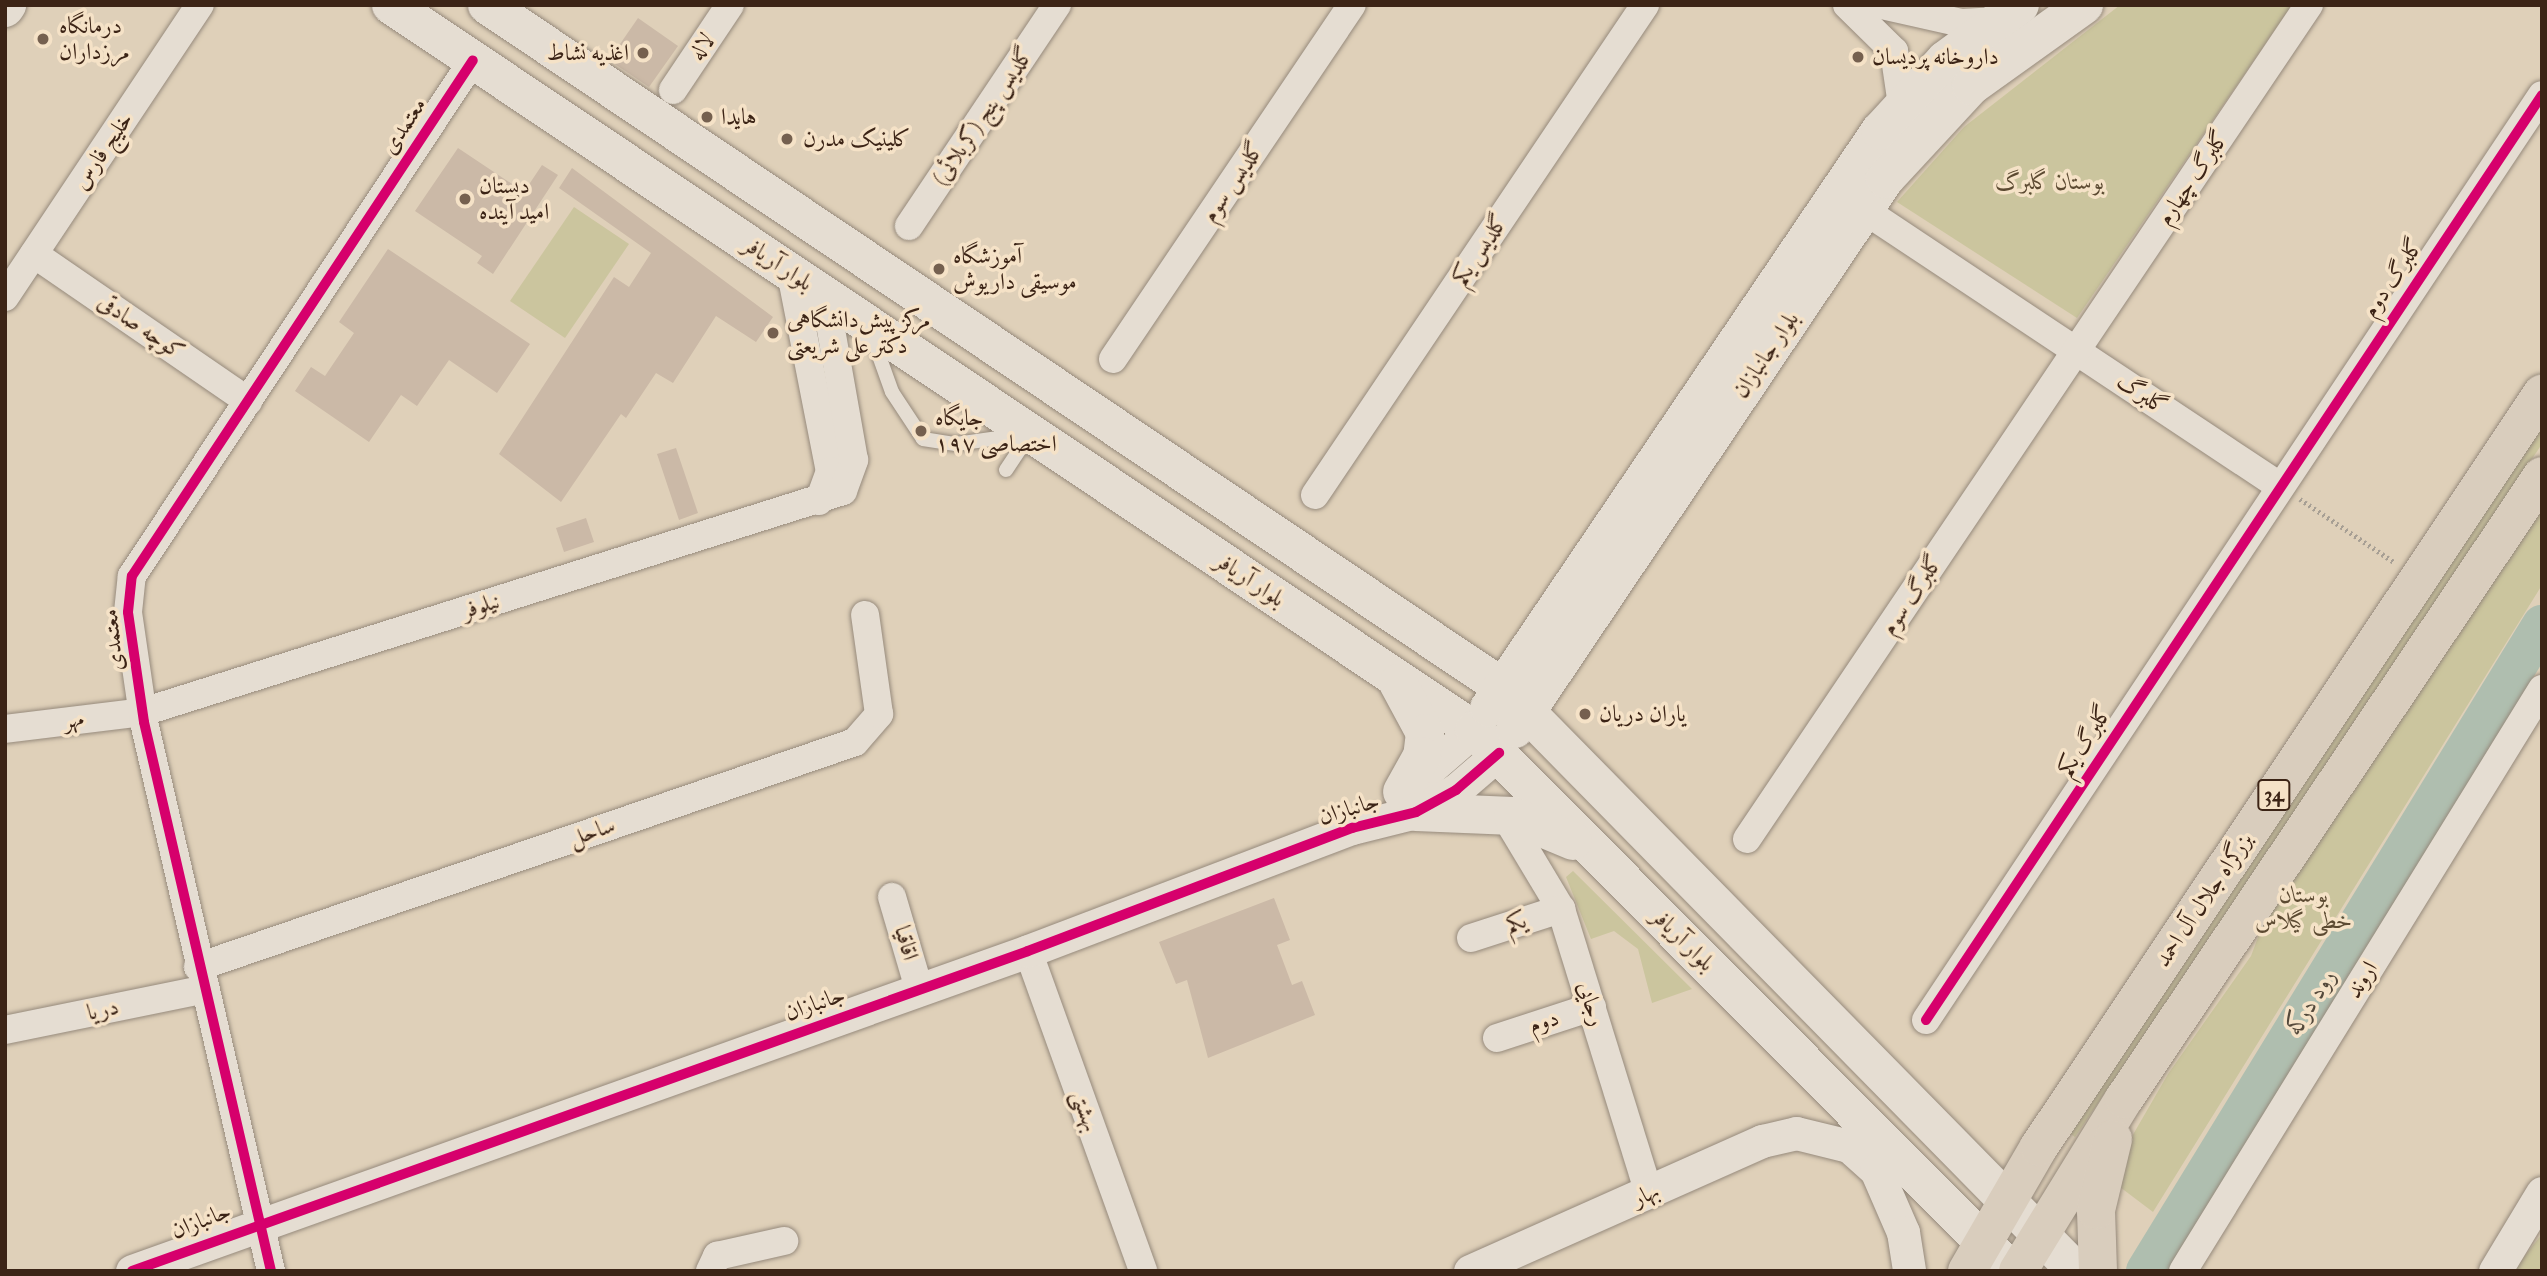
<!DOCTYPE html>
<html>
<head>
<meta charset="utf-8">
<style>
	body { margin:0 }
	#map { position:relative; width:2547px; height:1276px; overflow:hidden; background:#dfd0b9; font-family:"IM FELL Double Pica",Amiri,serif }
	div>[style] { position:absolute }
	.green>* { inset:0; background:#cbc59e }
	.river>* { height:40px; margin:-20px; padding:0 20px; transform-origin:20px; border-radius:20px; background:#afbeaf }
	.building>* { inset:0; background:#cbb9a7 }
	.path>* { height:4.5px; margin-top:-2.25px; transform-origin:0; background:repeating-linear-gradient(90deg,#a79f94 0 2px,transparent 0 5.5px) }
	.roads { filter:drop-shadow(0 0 2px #968a7c) drop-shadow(0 0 2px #968a7c) }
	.service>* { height:14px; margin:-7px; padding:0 7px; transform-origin:7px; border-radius:7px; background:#e5ddd2 }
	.minor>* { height:28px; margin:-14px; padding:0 14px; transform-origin:14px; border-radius:14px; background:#e5ddd2 }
	.tertiary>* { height:33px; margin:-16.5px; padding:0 16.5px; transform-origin:16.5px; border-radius:16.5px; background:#e5ddd2 }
	.secondary>* { height:38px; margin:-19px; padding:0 19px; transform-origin:19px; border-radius:19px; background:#e5ddd2 }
	.trunk>* { height:38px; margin:-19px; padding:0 19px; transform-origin:19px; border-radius:19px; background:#d9cdbd }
	.cycleway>* { height:10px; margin:-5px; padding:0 5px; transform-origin:5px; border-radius:5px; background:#d6006c }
	.dots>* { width:19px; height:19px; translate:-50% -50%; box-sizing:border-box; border:4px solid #f5e2c7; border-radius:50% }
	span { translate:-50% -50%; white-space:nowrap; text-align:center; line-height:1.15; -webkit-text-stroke:7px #f5e2c7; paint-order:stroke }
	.shield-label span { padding:2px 5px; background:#f5e2c7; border:2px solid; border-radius:5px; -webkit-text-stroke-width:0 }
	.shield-label { font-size:21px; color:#3c2416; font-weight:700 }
	.poi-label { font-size:23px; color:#3c2416 }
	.left { translate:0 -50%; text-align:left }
	.right { translate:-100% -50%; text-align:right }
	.street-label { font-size:23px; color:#3c2416 }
	.park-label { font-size:23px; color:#5c4a32; font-style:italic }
	.water-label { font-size:24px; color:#54493b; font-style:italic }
	.frame { position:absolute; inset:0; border:7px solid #3c2416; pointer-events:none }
</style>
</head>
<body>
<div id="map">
	<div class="green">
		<div style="clip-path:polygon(2120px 5px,2292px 5px,2077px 318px,1897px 202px,1964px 127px)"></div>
		<div style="clip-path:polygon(574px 207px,629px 244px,565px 338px,510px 301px)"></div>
		<div style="clip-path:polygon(2542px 414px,2542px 444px,2075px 1137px,2068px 1132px)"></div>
		<div style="clip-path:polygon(2542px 495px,2542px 585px,2153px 1212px,2108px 1178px,2168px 1074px,2251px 956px,2272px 900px)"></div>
		<div style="clip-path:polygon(1573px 871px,1692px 989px,1652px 1003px,1638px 949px,1614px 931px,1591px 939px,1566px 877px)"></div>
		<div style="clip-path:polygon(2542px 1234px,2542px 1271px,2514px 1271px,2519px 1263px)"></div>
	</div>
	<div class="river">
		<div style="left:2146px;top:1271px;width:758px;rotate:-58.49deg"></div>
	</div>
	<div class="building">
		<div style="clip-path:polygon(638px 18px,678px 46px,649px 87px,609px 60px)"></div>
		<div style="clip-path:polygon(458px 148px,524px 192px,542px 165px,558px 175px,493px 274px,477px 263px,482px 256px,415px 211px)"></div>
		<div style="clip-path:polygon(572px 168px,773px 317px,756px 342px,716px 316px,673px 383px,656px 373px,626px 418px,621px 414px,561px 502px,499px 454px,614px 277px,629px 287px,651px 253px,559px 188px)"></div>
		<div style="clip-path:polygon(388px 249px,530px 344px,497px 393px,449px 360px,417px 406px,401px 395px,369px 442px,295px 391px,311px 367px,325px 376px,354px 333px,339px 322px)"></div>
		<div style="clip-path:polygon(676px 448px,698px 513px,679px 520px,657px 454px)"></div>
		<div style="clip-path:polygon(586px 518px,594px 542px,564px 552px,556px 528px)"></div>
		<div style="clip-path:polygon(1274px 898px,1290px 940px,1277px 945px,1292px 985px,1302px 981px,1315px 1015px,1208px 1058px,1187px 980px,1176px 984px,1159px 942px)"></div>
	</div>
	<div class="path">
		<div style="left:2300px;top:499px;width:113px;rotate:33.8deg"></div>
	</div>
	<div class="roads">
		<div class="service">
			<div style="left:873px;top:339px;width:56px;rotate:70.3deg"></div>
			<div style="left:892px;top:392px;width:56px;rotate:56.6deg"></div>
			<div style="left:923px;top:439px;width:33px;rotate:9deg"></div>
			<div style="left:956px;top:444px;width:64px;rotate:-8.1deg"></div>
			<div style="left:1006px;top:470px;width:43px;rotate:-56.3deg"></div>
		</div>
		<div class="minor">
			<div style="left:1847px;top:5px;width:66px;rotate:44.4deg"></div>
			<div style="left:1894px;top:51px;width:55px;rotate:81.6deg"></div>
			<div style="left:1882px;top:5px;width:81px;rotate:12.8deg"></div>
			<div style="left:1961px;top:23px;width:37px;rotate:-3deg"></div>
			<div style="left:673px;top:90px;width:102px;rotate:-56.2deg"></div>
			<div style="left:1864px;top:210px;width:497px;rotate:33.6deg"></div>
			<div style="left:909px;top:226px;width:266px;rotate:-56.2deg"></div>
			<div style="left:34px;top:254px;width:260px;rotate:34.5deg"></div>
			<div style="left:791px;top:273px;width:202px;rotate:78.9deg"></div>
			<div style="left:830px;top:471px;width:32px;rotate:110deg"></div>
			<div style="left:5px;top:297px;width:351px;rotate:-56.3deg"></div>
			<div style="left:1113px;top:359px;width:427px;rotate:-56deg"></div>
			<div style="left:1315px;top:495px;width:591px;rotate:-56.04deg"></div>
			<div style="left:5px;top:729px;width:139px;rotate:-7deg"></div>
			<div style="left:143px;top:712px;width:734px;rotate:-17.52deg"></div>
			<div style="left:843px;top:491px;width:33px;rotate:-70deg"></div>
			<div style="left:854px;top:460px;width:167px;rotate:-100deg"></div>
			<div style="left:1510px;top:824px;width:99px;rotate:59deg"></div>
			<div style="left:1561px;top:909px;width:298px;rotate:72.8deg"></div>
			<div style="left:1747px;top:839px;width:1006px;rotate:-56.03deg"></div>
			<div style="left:892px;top:897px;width:96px;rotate:73.6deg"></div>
			<div style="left:1471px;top:938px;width:95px;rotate:-17.9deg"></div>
			<div style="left:1028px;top:951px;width:340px;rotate:70.2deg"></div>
			<div style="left:198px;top:967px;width:694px;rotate:-18.9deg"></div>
			<div style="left:855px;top:742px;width:37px;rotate:-49deg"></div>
			<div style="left:879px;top:714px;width:100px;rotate:-98deg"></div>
			<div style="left:1926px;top:1020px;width:1111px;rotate:-56.34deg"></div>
			<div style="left:5px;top:1030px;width:200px;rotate:-11.5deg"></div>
			<div style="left:1497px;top:1038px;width:100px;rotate:-18.1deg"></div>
			<div style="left:271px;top:1271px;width:563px;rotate:-103.03deg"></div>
			<div style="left:144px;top:722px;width:111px;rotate:-98.3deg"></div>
			<div style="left:128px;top:612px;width:36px;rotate:-84deg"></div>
			<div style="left:132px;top:576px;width:618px;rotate:-56.54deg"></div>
			<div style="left:710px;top:1271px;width:17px;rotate:-65deg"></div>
			<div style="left:717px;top:1256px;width:69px;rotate:-12.6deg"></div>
			<div style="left:2183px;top:1271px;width:684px;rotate:-58.33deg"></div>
		</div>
		<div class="tertiary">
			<div style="left:1405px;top:790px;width:91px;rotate:-41deg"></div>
			<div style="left:132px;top:1271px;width:951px;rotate:-19.65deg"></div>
			<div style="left:1028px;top:951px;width:347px;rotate:-20.8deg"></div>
			<div style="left:1352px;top:828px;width:66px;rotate:-14deg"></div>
			<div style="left:1416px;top:812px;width:46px;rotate:-28.8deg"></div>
			<div style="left:1456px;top:790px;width:57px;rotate:-40.7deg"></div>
			<div style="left:1470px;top:1271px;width:320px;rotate:-24deg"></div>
			<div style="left:1762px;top:1141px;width:35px;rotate:-13deg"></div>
			<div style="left:1796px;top:1133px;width:55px;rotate:13.8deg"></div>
			<div style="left:1849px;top:1146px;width:36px;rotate:42deg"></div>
			<div style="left:1876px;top:1170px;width:68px;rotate:66.5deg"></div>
			<div style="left:1903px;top:1232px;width:39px;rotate:81deg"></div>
			<div style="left:2495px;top:1271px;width:91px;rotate:-58.9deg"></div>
		</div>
		<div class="secondary">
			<div style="left:391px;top:5px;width:1303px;rotate:33.8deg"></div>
			<div style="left:1474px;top:730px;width:763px;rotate:45.16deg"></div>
			<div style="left:487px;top:5px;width:1223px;rotate:33.9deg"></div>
			<div style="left:1502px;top:687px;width:819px;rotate:45.49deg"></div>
			<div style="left:5px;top:8px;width:4px;rotate:-56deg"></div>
			<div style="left:1398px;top:683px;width:57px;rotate:61.6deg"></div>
			<div style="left:1425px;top:733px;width:23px;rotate:97deg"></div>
			<div style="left:1422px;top:756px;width:41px;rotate:119.1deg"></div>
			<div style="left:1489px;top:708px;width:697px;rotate:-55.88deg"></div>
			<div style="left:1880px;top:131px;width:96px;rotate:-47.5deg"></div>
			<div style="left:1945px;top:60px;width:93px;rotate:-36.3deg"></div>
			<div style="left:1515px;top:729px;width:663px;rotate:-56.07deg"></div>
			<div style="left:1885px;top:179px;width:127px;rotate:-47.2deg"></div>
			<div style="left:1971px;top:86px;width:139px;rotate:-35.6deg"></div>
			<div style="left:1416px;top:812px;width:97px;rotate:2.4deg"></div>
			<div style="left:1513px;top:816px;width:65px;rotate:22.6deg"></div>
		</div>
		<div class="trunk">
			<div style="left:1967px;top:1271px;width:143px;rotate:-59.9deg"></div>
			<div style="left:2039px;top:1147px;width:906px;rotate:-56.26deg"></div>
			<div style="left:2018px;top:1271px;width:202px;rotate:-58.4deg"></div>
			<div style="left:2124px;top:1099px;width:750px;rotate:-56.14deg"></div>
			<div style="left:2098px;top:1271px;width:61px;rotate:-91.9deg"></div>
			<div style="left:2096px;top:1210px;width:73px;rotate:-76.5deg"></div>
		</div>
	</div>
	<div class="cycleway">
		<div style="left:1926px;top:1020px;width:1111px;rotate:-56.34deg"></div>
		<div style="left:132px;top:1271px;width:951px;rotate:-19.65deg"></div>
		<div style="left:1028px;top:951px;width:347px;rotate:-20.8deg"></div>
		<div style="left:1352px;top:828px;width:66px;rotate:-14deg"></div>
		<div style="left:1416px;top:812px;width:46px;rotate:-28.8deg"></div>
		<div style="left:1456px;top:790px;width:57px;rotate:-40.7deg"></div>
		<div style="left:271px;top:1271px;width:563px;rotate:-103.03deg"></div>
		<div style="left:144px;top:722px;width:111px;rotate:-98.3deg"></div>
		<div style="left:128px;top:612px;width:36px;rotate:-84deg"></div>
		<div style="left:132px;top:576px;width:618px;rotate:-56.54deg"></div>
	</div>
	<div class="dots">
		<div style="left:43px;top:39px;background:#75604f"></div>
		<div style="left:643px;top:53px;background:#75604f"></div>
		<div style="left:1858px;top:57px;background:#75604f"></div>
		<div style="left:707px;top:117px;background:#75604f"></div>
		<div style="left:787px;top:139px;background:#75604f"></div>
		<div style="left:465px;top:199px;background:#75604f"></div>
		<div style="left:939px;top:269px;background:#75604f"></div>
		<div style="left:773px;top:333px;background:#75604f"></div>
		<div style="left:921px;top:431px;background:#75604f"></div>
		<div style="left:1585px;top:714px;background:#75604f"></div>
	</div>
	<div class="shield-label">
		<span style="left:2274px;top:795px">34</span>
	</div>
	<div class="poi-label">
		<span class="left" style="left:59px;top:39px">درمانگاه<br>مرزداران</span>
		<span class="right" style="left:629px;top:53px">اغذیه نشاط</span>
		<span class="left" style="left:1872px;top:57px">داروخانه پردیسان</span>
		<span class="left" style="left:721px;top:117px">هایدا</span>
		<span class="left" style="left:803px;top:139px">کلینیک مدرن</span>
		<span class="left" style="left:479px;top:199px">دبستان<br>امید آینده</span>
		<span class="left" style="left:953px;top:269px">آموزشگاه<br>موسیقی داریوش</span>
		<span class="left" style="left:787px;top:333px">مرکز پیش‌دانشگاهی<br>دکتر علی شریعتی</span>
		<span class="left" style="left:935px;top:431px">جایگاه<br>اختصاصی ۱۹۷</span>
		<span class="left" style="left:1599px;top:714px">یاران دریان</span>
	</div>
	<div class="street-label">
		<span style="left:702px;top:47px;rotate:-56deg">لاله</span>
		<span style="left:983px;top:116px;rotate:-56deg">گلدیس پنج (کربلائی)</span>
		<span style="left:404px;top:126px;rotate:-57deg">معتمدی</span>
		<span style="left:103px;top:151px;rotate:-56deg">خلیج فارس</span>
		<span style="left:2193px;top:178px;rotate:-56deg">گلبرگ چهارم</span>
		<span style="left:1233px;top:182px;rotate:-56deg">گلدیس سوم</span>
		<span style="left:1480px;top:250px;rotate:-56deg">گلدیس یکم</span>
		<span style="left:778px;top:264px;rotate:34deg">بلوار آریافر</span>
		<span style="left:2393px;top:278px;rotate:-56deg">گلبرگ دوم</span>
		<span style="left:141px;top:327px;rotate:34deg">کوچه صادقی</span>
		<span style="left:1766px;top:355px;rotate:-56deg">بلوار جانبازان</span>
		<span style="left:2142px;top:394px;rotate:34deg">گلبرگ</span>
		<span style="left:1250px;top:580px;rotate:34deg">بلوار آریافر</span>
		<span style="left:1912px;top:595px;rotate:-56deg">گلبرگ سوم</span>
		<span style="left:481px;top:606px;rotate:-17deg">نیلوفر</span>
		<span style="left:113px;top:640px;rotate:-96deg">معتمدی</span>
		<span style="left:74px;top:720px;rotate:-7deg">مهر</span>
		<span style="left:2085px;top:741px;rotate:-57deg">گلبرگ یکم</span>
		<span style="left:1349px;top:809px;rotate:-17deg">جانبازان</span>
		<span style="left:592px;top:832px;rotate:-19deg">ساحل</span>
		<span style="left:2204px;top:900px;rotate:-56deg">بزرگراه جلال آل احمد</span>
		<span style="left:1516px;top:923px;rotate:-18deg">یکم</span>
		<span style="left:1683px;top:940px;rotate:45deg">بلوار آریافر</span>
		<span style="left:906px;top:943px;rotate:74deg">اقاقیا</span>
		<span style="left:2362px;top:980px;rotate:-58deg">اروند</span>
		<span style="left:815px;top:1004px;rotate:-19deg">جانبازان</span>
		<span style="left:1591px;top:1004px;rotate:73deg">رجایی</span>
		<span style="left:103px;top:1010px;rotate:-12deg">دریا</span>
		<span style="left:1544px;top:1022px;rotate:-18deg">دوم</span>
		<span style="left:1085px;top:1111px;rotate:70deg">بهشتی</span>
		<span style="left:1646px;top:1195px;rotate:-24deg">بهار</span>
		<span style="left:201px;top:1221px;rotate:-21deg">جانبازان</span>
	</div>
	<div class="park-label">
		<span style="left:2050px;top:182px">بوستان گلبرگ</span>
		<span style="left:2304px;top:908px">بوستان<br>خطی گیلاس</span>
	</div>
	<div class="water-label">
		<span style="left:2311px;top:1002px;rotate:-58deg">رود درکه</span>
	</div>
	<div class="frame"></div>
</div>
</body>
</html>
